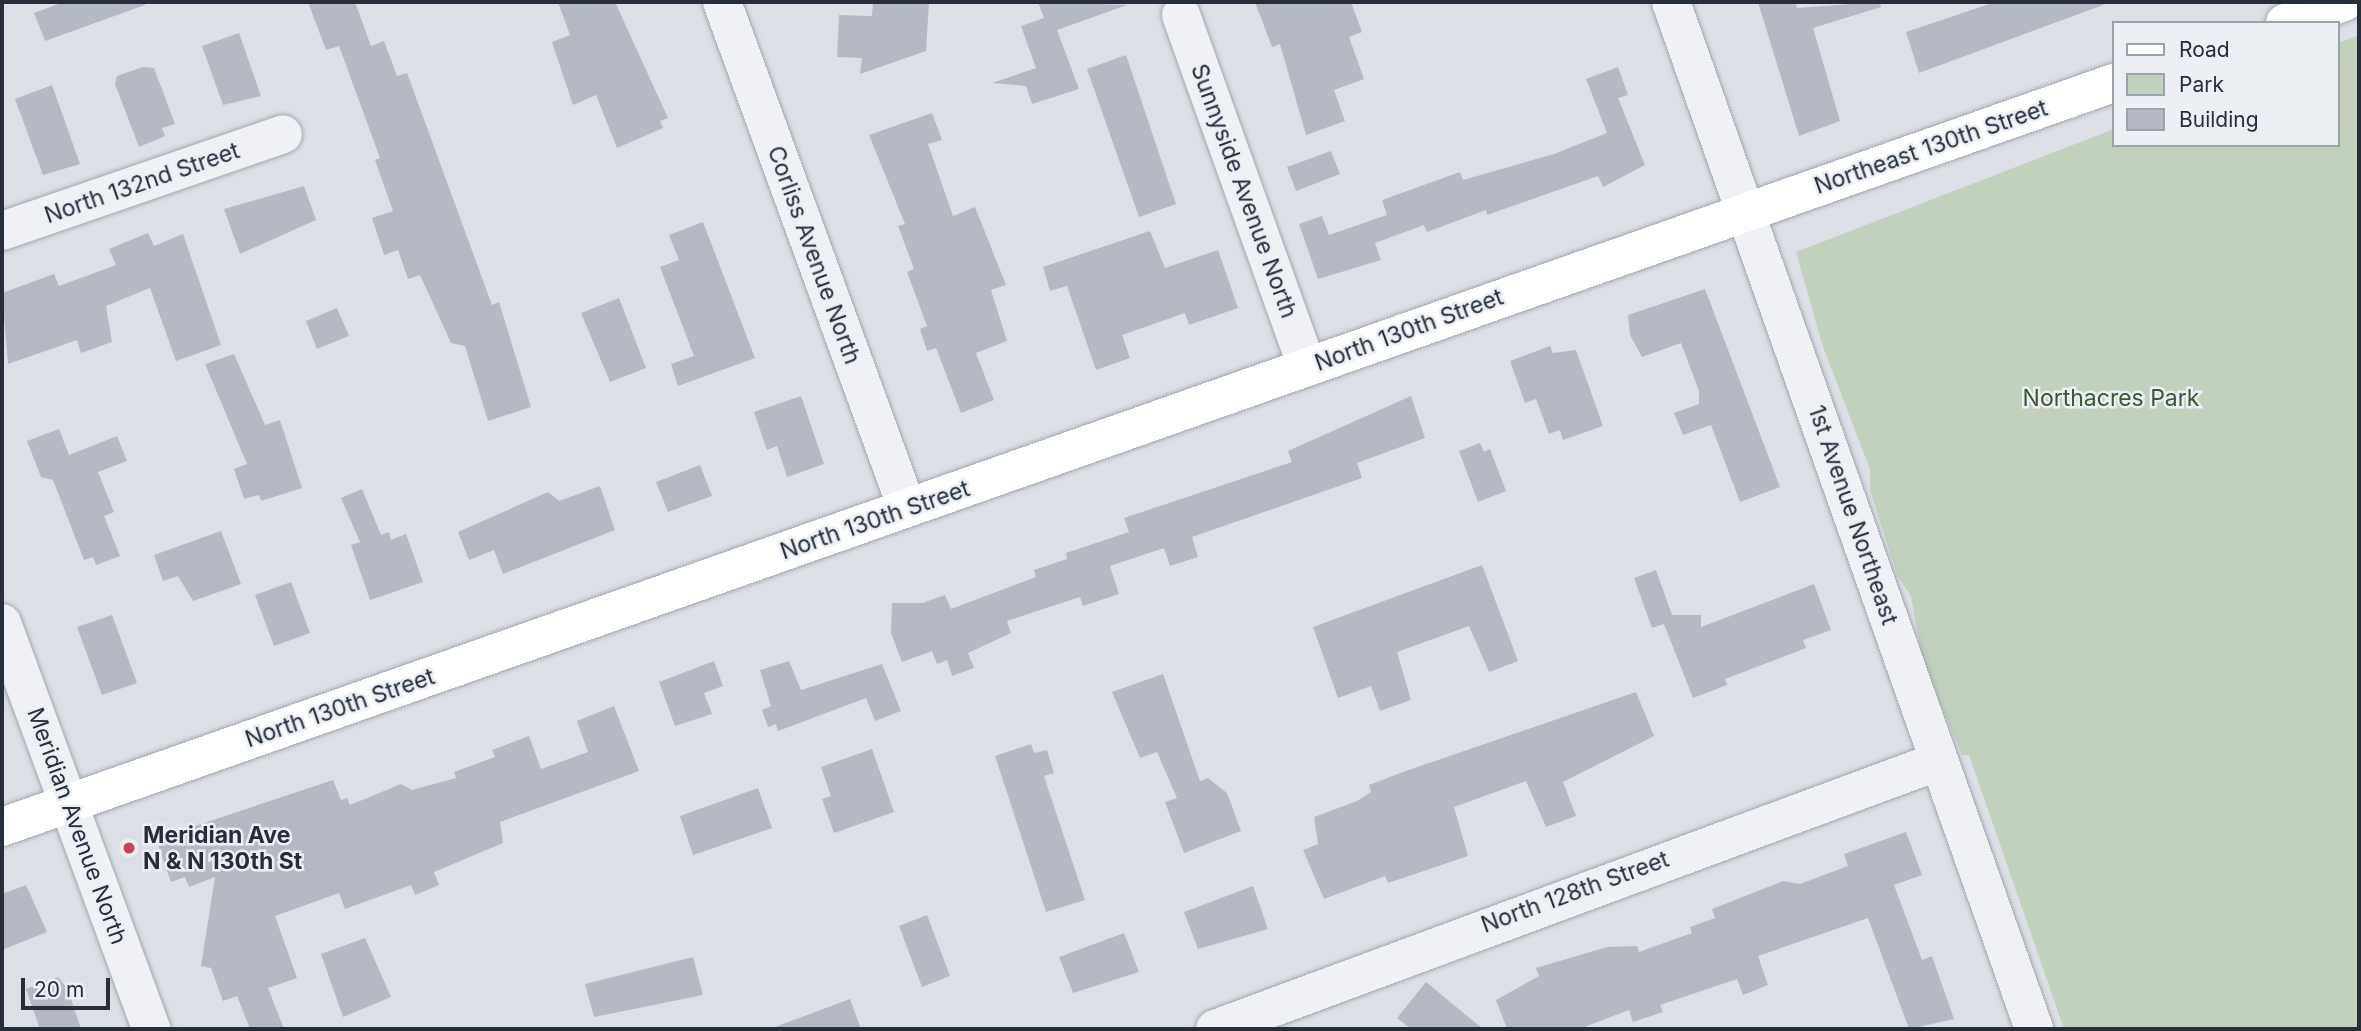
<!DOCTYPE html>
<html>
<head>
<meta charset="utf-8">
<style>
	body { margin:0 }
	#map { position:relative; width:2361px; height:1031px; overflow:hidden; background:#dce0e6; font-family:Inter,sans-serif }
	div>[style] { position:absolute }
	.green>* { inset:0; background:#c2d0be }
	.building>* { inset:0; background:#b4b9c3 }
	.roads { filter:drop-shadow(0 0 2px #a2a7b0) drop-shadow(0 0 2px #a2a7b0) }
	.minor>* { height:38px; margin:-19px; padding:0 19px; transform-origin:19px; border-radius:19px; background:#eff1f5 }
	.major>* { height:38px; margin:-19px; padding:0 19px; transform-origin:19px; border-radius:19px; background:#fff }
	.dots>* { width:19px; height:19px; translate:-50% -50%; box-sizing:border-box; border:4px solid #eceff4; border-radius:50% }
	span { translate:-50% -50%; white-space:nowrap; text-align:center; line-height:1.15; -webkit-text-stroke:5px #eceff4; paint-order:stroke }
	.street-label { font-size:23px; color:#262e3c }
	.park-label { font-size:23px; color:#3a5834 }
	.poi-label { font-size:23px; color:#262e3c; font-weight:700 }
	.left { translate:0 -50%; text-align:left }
	.frame { position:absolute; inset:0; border:4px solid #262e3c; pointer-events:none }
	.legend { position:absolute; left:2112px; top:21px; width:228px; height:126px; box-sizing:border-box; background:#eceff4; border:2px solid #9da2aa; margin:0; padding:9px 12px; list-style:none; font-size:21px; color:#262e3c }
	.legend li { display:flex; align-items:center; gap:14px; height:35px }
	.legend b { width:35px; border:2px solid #9da2aa }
	.scale { position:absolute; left:21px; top:978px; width:89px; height:32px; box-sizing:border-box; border:4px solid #262e3c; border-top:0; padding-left:9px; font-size:21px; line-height:24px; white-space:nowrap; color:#262e3c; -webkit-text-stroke:5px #eceff4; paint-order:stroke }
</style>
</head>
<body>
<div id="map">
	<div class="green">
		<div style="clip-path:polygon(2359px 35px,2359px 1029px,2064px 1029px,1969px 755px,1962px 755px,1923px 661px,1911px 597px,1897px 574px,1870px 490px,1870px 469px,1823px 347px,1796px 252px,2114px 129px,2114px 145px,2338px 145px,2338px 43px)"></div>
	</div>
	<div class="building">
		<div style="clip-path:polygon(64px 2px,145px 2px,145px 5px,45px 41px,34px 13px)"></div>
		<div style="clip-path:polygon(308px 2px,355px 2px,371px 46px,384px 41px,397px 76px,407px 73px,492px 305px,499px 302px,531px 407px,488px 421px,465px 346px,451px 343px,420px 275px,408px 279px,398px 250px,384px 255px,372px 218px,393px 211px,375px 160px,380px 158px,339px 46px,326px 50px)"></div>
		<div style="clip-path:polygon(558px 2px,615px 2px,668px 118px,660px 121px,663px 128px,617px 148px,596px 95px,573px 105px,552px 42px,570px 35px)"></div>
		<div style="clip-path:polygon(873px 2px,929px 2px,926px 51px,860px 74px,862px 58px,837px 57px,839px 15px,872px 16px)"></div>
		<div style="clip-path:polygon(1038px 2px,1127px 5px,1057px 30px,1079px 89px,1032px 104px,1026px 86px,992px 83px,1036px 68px,1021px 26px,1044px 18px)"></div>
		<div style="clip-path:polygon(1255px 2px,1351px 2px,1362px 32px,1349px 37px,1364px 79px,1334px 90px,1345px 121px,1306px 135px,1280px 44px,1272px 47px)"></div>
		<div style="clip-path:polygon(1758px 2px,1795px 2px,1797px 8px,1880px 2px,1881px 7px,1813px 28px,1840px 121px,1799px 136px)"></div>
		<div style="clip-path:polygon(1995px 2px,2103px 2px,2103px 5px,1919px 73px,1906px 32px)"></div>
		<div style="clip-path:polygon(239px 33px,261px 96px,223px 105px,202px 46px)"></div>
		<div style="clip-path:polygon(1126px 55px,1176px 204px,1139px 217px,1087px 69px)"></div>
		<div style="clip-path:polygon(143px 67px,154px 68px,175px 124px,162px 128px,165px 136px,139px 147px,115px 84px,117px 76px)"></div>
		<div style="clip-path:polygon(1618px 67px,1628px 95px,1618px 98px,1645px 165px,1603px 187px,1598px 176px,1487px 215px,1486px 210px,1427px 232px,1424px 225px,1375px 243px,1381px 260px,1318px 279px,1299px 224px,1322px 216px,1329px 235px,1387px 215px,1382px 200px,1460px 172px,1463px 180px,1554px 154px,1607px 133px,1586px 79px)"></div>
		<div style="clip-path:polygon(52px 85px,80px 164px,43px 175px,15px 99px)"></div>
		<div style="clip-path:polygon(932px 113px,942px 140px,928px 144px,953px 216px,975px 207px,1006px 285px,991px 290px,1007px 341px,976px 353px,994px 400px,961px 413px,936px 348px,927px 351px,920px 329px,927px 326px,907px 272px,914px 269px,898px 226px,905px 224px,869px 135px)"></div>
		<div style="clip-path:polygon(1331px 151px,1340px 174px,1296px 191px,1287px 167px)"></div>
		<div style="clip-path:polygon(304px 186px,316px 220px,240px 254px,224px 209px)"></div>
		<div style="clip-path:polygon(703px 222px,755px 358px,678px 386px,671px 364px,694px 356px,660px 267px,679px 260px,669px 235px)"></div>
		<div style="clip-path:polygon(1150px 231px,1165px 268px,1218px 250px,1238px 308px,1189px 325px,1185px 313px,1122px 335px,1130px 358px,1096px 370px,1067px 286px,1050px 291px,1043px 267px)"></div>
		<div style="clip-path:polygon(148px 233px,154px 246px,183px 234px,221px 345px,176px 361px,150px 288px,106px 306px,112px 342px,81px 353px,77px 340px,8px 364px,2px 293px,54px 274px,59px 286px,116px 265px,109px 249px)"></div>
		<div style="clip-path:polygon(1705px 289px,1780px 487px,1740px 502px,1711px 425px,1683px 435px,1674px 413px,1699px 404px,1699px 391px,1681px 343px,1642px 357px,1630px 335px,1628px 315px)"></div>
		<div style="clip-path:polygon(619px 298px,646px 368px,610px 382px,581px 313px)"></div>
		<div style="clip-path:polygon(337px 308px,349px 336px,317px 349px,306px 321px)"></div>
		<div style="clip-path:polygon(1550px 346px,1553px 353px,1576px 350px,1603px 426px,1563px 440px,1560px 430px,1549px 434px,1536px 399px,1525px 403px,1510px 361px)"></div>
		<div style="clip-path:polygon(234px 354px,265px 425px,280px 420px,302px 488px,261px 501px,259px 495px,244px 499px,234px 469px,247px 464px,205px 364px)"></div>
		<div style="clip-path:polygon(801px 396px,824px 464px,787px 477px,777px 446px,767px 450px,754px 412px)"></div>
		<div style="clip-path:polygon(1411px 396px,1425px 438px,1357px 463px,1362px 478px,1192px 537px,1198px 557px,1170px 566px,1164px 548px,1110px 566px,1119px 594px,1083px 606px,1080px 597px,1007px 621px,1011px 633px,968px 653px,974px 668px,952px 676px,947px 660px,937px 664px,932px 651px,902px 662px,891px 633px,892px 603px,925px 603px,926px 618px,925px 602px,945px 595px,951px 609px,1036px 577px,1034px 570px,1067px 559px,1066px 553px,1129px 532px,1124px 518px,1292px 462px,1288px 451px)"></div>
		<div style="clip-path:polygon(59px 429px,69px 455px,117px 436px,127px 461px,98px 472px,114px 512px,104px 516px,120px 556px,96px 565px,93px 557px,84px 560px,53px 480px,41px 477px,27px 441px)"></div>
		<div style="clip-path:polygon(1480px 443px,1484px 452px,1490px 449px,1506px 491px,1478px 502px,1459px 451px)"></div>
		<div style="clip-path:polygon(700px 465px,712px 496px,668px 512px,656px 482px)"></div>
		<div style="clip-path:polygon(600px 486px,615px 530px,503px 574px,494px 550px,469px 560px,458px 532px,548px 492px,559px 501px)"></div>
		<div style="clip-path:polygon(362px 489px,381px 535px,389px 532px,391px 540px,406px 534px,423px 582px,370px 600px,351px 545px,360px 542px,341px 498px)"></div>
		<div style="clip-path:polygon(221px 531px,241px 584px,193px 601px,178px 576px,163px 581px,154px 555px)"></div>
		<div style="clip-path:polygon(1482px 565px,1518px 661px,1489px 672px,1469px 626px,1397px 652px,1411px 700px,1380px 711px,1371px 686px,1338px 698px,1313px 627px)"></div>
		<div style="clip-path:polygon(1656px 570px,1672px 615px,1701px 615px,1701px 627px,1814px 584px,1831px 630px,1803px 640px,1806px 648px,1725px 679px,1727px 685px,1693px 698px,1664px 624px,1652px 628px,1634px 578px)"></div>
		<div style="clip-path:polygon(291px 582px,310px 633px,274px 646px,255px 595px)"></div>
		<div style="clip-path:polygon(112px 615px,137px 683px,102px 695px,77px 627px)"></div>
		<div style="clip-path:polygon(714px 661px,723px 686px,704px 693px,712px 714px,675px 726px,659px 682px)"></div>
		<div style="clip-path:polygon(789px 661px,801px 690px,882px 664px,901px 711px,875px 721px,866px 698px,778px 731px,776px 724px,768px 727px,762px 710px,771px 706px,760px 670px)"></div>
		<div style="clip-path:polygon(1163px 674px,1200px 781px,1208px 778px,1227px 793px,1241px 831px,1184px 853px,1165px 802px,1177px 798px,1157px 752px,1140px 758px,1112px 692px)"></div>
		<div style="clip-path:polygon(1636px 692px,1654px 736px,1563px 782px,1576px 816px,1546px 827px,1526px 781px,1454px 807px,1468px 856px,1388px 883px,1385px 876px,1324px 899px,1303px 850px,1318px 844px,1314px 817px,1357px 801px,1371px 792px,1369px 785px,1403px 772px)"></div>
		<div style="clip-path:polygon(614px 706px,639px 771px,500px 822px,503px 843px,434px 872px,439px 885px,415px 895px,411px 885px,345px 909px,339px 893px,275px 916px,297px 978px,268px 988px,284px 1029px,250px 1029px,237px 996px,223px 1001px,211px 968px,201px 966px,215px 877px,189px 887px,185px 877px,171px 882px,156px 839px,333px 780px,341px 800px,347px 798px,350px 805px,401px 784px,412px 790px,456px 778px,454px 772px,495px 757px,492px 750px,529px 736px,541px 769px,588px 752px,577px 721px)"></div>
		<div style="clip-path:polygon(1031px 744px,1034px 753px,1047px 750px,1054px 773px,1044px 776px,1085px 900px,1046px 912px,995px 756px)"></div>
		<div style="clip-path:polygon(872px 749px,894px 812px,834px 833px,822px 799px,831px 796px,821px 767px)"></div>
		<div style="clip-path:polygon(758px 788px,772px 828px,693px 855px,680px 816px)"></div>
		<div style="clip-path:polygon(1906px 832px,1922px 875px,1894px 885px,1922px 960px,1932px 956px,1954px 1019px,1909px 1029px,1868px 918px,1758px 956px,1768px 985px,1743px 995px,1737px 979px,1660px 1005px,1663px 1012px,1633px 1022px,1629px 1010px,1579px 1029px,1507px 1029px,1496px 1000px,1539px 976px,1536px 968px,1607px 947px,1637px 946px,1639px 952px,1692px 933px,1690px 927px,1715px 918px,1712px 909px,1783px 881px,1800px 884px,1848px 866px,1844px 854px)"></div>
		<div style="clip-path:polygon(26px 885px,47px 932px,2px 950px,2px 894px)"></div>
		<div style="clip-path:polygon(1253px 886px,1268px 929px,1198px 949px,1184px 912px)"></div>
		<div style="clip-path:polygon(927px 915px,950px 976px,922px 987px,899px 926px)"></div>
		<div style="clip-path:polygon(1124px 933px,1139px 972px,1073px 993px,1059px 957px)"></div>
		<div style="clip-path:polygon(365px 938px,391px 997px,343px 1017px,321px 954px)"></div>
		<div style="clip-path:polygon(693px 957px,703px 995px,594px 1017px,585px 984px)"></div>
		<div style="clip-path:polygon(58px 977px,68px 990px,81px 1029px,40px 1029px,26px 989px)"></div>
		<div style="clip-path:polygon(1426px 982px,1483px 1029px,1411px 1029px,1397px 1018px)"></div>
		<div style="clip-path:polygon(850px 999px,861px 1029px,775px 1029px,775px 1027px)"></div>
	</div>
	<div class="roads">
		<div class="minor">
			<div style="left:722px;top:2px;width:539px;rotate:69.92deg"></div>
			<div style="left:1671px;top:2px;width:1089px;rotate:70.53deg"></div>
			<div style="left:1181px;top:15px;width:374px;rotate:70.3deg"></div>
			<div style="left:2px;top:231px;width:297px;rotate:-19deg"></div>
			<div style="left:2px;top:623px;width:432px;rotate:69.8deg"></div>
			<div style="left:1215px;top:1029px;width:772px;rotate:-20.31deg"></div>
		</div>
		<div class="major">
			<div style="left:2285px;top:23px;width:63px;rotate:-19.6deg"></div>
			<div style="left:2px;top:827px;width:2239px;rotate:-19.41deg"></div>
		</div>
	</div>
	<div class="dots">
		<div style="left:129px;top:848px;background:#cc4155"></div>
	</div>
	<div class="street-label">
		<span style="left:1931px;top:147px;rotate:-19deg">Northeast 130th Street</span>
		<span style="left:142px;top:183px;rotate:-19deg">North 132nd Street</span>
		<span style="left:1244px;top:191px;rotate:70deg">Sunnyside Avenue North</span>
		<span style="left:814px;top:255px;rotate:70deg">Corliss Avenue North</span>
		<span style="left:1409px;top:330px;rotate:-20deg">North 130th Street</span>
		<span style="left:1853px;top:515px;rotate:71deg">1st Avenue Northeast</span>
		<span style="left:875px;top:520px;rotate:-19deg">North 130th Street</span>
		<span style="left:340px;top:708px;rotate:-19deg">North 130th Street</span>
		<span style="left:77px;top:826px;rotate:70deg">Meridian Avenue North</span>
		<span style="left:1575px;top:892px;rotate:-20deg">North 128th Street</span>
	</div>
	<div class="park-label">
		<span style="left:2111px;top:398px">Northacres Park</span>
	</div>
	<div class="poi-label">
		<span class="left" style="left:143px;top:848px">Meridian Ave<br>N &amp; N 130th St</span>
	</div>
	<div class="frame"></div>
	<ul class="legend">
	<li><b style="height:9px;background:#fff"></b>Road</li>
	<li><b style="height:19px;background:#c2d0be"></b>Park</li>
	<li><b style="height:19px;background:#b4b9c3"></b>Building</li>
	</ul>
	<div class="scale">20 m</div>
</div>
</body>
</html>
